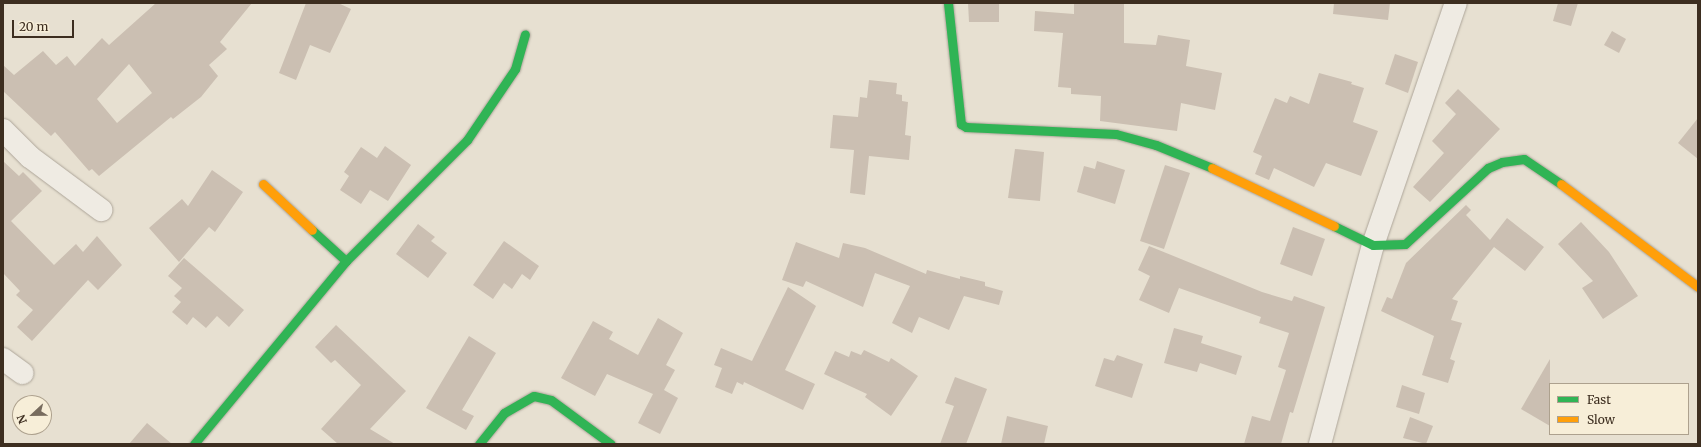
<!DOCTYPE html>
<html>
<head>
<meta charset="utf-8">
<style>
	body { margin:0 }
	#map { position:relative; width:1701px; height:447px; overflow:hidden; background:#e7e0d1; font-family:Merriweather,serif }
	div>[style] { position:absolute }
	.building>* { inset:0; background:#cbbfb2 }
	.roads { filter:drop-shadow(0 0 1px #ada599) drop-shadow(0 0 1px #ada599) }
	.street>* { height:22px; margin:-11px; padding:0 11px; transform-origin:11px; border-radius:11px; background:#efebe3 }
	.fast>* { height:9px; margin:-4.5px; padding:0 4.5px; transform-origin:4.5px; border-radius:4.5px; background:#30b455 }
	.slow>* { height:9px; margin:-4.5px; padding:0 4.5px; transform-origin:4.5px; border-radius:4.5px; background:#ff9f0a }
	span { translate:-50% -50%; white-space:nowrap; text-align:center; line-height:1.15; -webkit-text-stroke:4px #f7eed8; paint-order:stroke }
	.frame { position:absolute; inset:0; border:4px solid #3d2e20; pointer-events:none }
	.legend { position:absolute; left:1549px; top:383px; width:140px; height:52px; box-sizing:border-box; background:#f7eed8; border:1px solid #ada18e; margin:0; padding:5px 7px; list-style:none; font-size:12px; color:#3d2e20 }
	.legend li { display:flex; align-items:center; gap:8px; height:20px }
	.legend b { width:20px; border:1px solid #ada18e }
	.north { position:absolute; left:12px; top:395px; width:40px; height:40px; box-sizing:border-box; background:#f7eed8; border:1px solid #ada18e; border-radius:50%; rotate:248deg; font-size:11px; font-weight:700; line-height:16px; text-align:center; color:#3d2e20 }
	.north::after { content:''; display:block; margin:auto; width:14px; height:18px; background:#786c5e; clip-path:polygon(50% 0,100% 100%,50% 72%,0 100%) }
	.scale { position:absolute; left:12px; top:20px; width:62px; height:18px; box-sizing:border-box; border:2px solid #3d2e20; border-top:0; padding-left:5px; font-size:12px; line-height:14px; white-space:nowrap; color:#3d2e20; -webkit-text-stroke:3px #f7eed8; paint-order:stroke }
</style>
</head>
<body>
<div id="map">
	<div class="building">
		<div style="clip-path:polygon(evenodd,156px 3px,252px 3px,220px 42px,227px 49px,209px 65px,218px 76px,201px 97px,173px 119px,171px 117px,99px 176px,92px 169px,89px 171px,55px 132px,51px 136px,3px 91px,3px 65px,14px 75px,43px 51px,56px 65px,67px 56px,75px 66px,102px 38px,109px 45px,156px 3px,129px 64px,152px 93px,117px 123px,97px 99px,129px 64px)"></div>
		<div style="clip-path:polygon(306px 3px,338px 3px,351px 9px,330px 53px,310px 45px,296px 80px,279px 73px)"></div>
		<div style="clip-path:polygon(968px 3px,999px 3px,999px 22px,969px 22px)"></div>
		<div style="clip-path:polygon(1074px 3px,1124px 4px,1124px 43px,1156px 45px,1158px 35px,1190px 40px,1186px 66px,1222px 73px,1215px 110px,1181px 103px,1177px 131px,1100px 121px,1101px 96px,1071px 94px,1071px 88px,1058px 87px,1063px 33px,1034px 31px,1035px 11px,1074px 14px)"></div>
		<div style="clip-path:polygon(1334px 3px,1390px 3px,1388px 20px,1333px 14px)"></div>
		<div style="clip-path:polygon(1558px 3px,1578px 3px,1571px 26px,1553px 21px)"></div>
		<div style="clip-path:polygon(1612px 31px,1626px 39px,1619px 53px,1604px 45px)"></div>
		<div style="clip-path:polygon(1395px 54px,1418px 62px,1408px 93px,1385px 84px)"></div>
		<div style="clip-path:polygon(1319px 73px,1352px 82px,1351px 84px,1364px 88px,1353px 122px,1378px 131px,1361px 176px,1326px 163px,1314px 187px,1274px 168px,1269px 180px,1255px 174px,1262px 156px,1253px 152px,1275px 98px,1287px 103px,1290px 96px,1309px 104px)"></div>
		<div style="clip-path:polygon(869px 80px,897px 83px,896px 94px,902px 95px,902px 101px,908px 102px,905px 135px,911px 136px,909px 160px,869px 156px,865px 195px,850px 193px,854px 150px,830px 148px,833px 115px,858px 117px,860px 97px,867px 98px)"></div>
		<div style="clip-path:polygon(1458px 89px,1500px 129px,1430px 202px,1413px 187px,1444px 153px,1432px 141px,1456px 114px,1445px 103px)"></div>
		<div style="clip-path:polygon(1698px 118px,1698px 159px,1678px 143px)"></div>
		<div style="clip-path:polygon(385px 146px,411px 165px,388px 201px,370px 190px,361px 204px,340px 190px,349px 176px,344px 172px,361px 147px,377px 158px)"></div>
		<div style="clip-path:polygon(1015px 149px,1044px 152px,1040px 201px,1008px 198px)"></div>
		<div style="clip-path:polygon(3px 161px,19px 176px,23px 172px,42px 191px,11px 221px,54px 265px,76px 244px,83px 252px,97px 236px,122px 265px,98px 290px,88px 280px,32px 341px,17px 327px,33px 310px,16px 295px,20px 291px,3px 273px)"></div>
		<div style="clip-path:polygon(1097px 161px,1125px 170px,1115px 204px,1077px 192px,1084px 166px,1095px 169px)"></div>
		<div style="clip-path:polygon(1165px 165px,1190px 173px,1164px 249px,1140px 241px)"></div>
		<div style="clip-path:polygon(212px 170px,243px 192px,215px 232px,209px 227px,179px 262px,149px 228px,182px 199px,188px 206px)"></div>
		<div style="clip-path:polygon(1466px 205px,1471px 210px,1466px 215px,1490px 240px,1507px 218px,1544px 247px,1525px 271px,1494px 247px,1452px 299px,1458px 301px,1451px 320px,1462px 323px,1450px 359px,1455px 361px,1448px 383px,1422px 375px,1434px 336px,1381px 311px,1387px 297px,1392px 299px,1406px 263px)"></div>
		<div style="clip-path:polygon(1581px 222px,1609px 252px,1638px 296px,1603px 319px,1582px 288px,1593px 281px,1558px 244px)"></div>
		<div style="clip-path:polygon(418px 224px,435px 237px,431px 241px,447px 253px,428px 278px,396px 254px)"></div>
		<div style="clip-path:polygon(1293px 227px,1325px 239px,1312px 276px,1280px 264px)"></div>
		<div style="clip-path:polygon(504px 241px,539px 266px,530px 280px,522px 274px,512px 289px,504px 283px,493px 299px,473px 285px)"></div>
		<div style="clip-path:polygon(796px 242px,839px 258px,843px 243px,865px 248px,926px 274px,927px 270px,960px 279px,960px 276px,985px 282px,985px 286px,1003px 291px,999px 305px,964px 296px,949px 330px,919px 317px,912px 333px,892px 323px,910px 286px,875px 273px,863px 307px,806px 281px,803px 287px,782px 280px)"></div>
		<div style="clip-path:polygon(1149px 246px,1262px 292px,1292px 301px,1294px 296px,1325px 307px,1293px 413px,1290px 412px,1281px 444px,1244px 444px,1252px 416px,1270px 421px,1286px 370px,1278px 367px,1289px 333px,1259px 323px,1261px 317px,1179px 288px,1169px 313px,1139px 300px,1150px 276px,1138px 270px)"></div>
		<div style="clip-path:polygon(184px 258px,244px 310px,229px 327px,217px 316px,206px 328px,193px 317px,187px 325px,172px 312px,181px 302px,174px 296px,182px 288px,168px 276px)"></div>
		<div style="clip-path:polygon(788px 287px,816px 306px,785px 370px,815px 384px,803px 410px,744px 382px,743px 385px,737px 382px,732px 394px,715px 387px,722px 368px,714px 365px,721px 348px,752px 361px)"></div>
		<div style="clip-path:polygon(658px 318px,683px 333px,666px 365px,675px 370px,664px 390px,678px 398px,660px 434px,638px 423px,653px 394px,607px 374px,595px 396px,561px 378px,593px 321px,613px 332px,609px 339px,638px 355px)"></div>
		<div style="clip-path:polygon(336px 325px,406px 391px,370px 429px,395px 444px,338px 444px,321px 429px,361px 385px,335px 360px,331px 363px,315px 347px)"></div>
		<div style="clip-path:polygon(1174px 328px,1203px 336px,1201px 343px,1242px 356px,1236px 375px,1200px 363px,1197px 372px,1164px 363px)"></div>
		<div style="clip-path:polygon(469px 336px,496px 353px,462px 410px,474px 416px,466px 430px,426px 408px)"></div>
		<div style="clip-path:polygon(864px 350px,889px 362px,891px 358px,918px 376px,891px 416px,865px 397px,867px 394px,824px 374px,835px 351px,849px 357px,851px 351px,861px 355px)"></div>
		<div style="clip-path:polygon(1117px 355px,1143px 364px,1132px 398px,1095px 386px,1104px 358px,1114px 361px)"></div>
		<div style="clip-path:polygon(1550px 359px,1550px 426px,1521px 409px)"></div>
		<div style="clip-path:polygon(955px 377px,987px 389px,966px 444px,940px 444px,954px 406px,945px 403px)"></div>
		<div style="clip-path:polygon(1402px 385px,1425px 393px,1419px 414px,1396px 407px)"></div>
		<div style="clip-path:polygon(1007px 416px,1048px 426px,1044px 444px,1001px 444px)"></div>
		<div style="clip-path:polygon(1410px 417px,1433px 426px,1426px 444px,1403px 438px)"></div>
		<div style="clip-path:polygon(147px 423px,172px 444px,129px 444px)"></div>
	</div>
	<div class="roads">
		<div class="street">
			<div style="left:3px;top:130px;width:38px;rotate:45deg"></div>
			<div style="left:30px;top:157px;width:89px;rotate:36.7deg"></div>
			<div style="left:3px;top:359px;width:24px;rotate:36deg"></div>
			<div style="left:1320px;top:444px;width:206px;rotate:-75.1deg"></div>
			<div style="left:1373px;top:245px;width:256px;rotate:-71.1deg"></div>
		</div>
		<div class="fast">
			<div style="left:948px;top:3px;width:122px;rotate:83.9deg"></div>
			<div style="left:961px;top:124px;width:6px;rotate:31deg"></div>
			<div style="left:966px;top:127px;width:150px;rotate:2.7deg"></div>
			<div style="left:1116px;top:134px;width:41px;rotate:15.4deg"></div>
			<div style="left:1156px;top:145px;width:61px;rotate:22.3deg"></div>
			<div style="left:1334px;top:226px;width:43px;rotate:26deg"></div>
			<div style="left:1373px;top:245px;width:32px;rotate:-2deg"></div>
			<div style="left:1405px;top:244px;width:113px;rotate:-42.5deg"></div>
			<div style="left:1488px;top:168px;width:15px;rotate:-23deg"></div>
			<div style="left:1502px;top:162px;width:22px;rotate:-8deg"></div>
			<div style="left:1524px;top:159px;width:45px;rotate:34deg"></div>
			<div style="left:346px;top:261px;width:171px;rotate:-45deg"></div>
			<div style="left:467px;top:140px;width:86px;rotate:-55.9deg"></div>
			<div style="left:515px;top:69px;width:36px;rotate:-74deg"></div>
			<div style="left:194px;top:444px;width:238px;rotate:-50.3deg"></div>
			<div style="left:346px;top:261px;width:46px;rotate:-137.6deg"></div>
			<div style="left:479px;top:444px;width:40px;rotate:-51deg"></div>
			<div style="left:504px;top:413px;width:34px;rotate:-30deg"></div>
			<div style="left:534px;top:396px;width:17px;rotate:13deg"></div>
			<div style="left:551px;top:400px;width:74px;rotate:36.3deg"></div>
		</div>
		<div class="slow">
			<div style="left:1212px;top:168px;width:135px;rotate:25.4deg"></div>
			<div style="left:263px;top:184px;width:67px;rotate:43.2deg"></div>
			<div style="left:1561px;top:184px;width:171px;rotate:36.9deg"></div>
		</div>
	</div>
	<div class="frame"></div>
	<ul class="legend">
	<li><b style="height:5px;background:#30b455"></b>Fast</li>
	<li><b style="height:5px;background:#ff9f0a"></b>Slow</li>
	</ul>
	<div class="north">N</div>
	<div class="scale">20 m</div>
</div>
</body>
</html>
